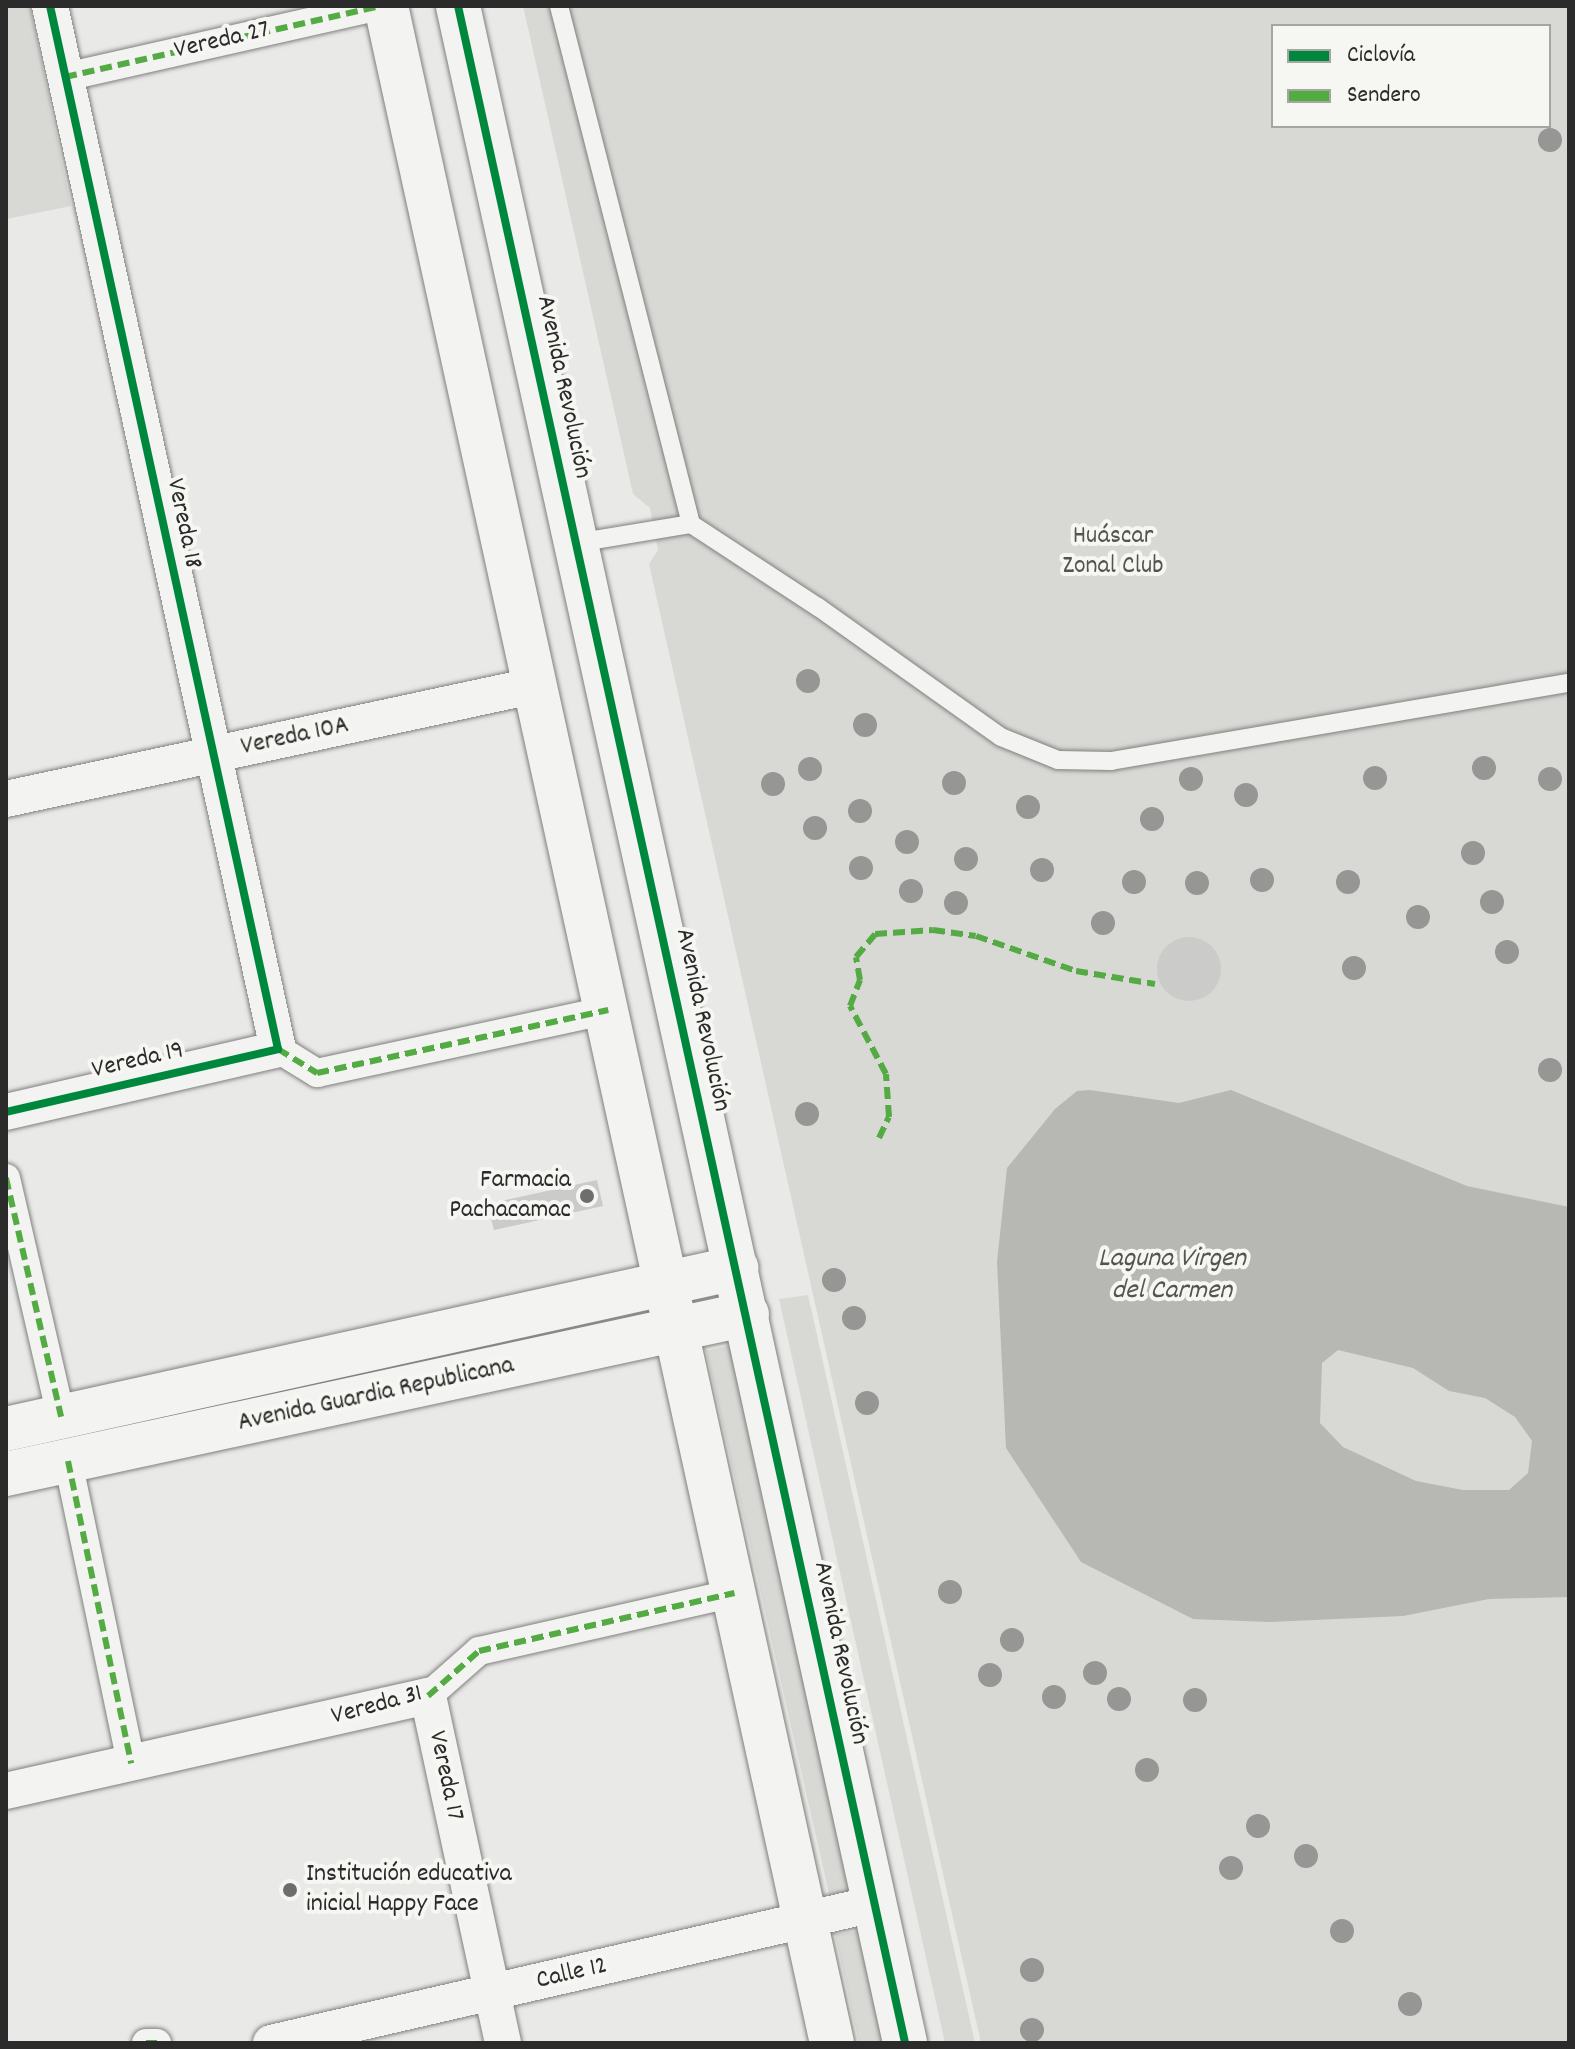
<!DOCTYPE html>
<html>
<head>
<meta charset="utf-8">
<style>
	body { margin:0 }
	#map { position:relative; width:1575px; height:2049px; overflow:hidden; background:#e9e9e7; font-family:Dekko,sans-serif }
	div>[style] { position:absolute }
	.green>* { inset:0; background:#d8d8d5 }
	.water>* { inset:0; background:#b7b7b4 }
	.building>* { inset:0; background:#cbcbca }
	.round { border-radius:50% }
	.roads { filter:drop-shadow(0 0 2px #808080) drop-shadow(0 0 2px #808080) }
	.service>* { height:18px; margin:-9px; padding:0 9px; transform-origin:9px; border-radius:9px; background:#f3f3f1 }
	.pedestrian>* { height:28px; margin:-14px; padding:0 14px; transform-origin:14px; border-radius:14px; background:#f3f3f1 }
	.minor>* { height:36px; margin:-18px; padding:0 18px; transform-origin:18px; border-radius:18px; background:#f3f3f1 }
	.tertiary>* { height:44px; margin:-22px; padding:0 22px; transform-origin:22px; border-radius:22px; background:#f3f3f1 }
	.quiet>* { height:6px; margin-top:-3px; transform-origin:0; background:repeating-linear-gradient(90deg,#54ab44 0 12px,transparent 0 18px) }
	.cycleway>* { height:8px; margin:-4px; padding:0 4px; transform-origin:4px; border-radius:4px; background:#00873e }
	.trees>* { width:24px; height:24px; margin:-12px; border-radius:50%; background:#969695 }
	.dots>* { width:22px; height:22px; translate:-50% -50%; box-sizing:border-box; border:4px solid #f6f6f2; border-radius:50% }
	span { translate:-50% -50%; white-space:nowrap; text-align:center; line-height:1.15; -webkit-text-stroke:8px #f6f6f2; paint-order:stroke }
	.street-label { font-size:26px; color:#2b2b2b }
	.park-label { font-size:26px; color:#535352 }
	.poi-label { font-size:26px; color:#2b2b2b }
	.right { translate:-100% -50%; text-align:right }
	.left { translate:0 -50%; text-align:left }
	.water-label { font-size:28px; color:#545453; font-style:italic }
	.frame { position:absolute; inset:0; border:8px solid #2b2b2b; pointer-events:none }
	.legend { position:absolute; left:1271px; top:24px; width:280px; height:104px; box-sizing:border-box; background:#f6f6f2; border:2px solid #a5a5a2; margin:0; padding:10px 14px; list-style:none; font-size:24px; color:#2b2b2b }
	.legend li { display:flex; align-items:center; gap:16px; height:40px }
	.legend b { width:40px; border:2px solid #a5a5a2 }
</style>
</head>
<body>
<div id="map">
	<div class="green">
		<div style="clip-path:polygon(6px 6px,30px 6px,71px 206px,6px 219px)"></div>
		<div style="clip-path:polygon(evenodd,523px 6px,1569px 6px,1569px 2043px,981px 2043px,649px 564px,658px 550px,650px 508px,633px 494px,523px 6px,1273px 26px,1549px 26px,1549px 126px,1273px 126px,1273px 26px)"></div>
		<div style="clip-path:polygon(808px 1295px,975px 2043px,945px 2043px,914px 1904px,779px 1299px)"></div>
		<div style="clip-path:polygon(736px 1344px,860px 1891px,830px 1898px,706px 1351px)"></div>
		<div style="clip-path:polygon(866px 1930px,891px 2043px,859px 2043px,835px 1934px)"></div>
	</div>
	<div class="water">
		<div style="clip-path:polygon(evenodd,1090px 1090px,1179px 1103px,1231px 1090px,1467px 1186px,1569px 1207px,1569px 1597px,1489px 1599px,1403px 1616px,1269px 1622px,1193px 1619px,1081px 1562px,1006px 1448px,997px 1262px,1007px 1168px,1055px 1109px,1077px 1091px,1090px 1090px,1338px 1350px,1413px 1368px,1449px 1391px,1485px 1398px,1515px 1417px,1532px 1441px,1528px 1473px,1509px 1490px,1463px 1490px,1416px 1481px,1343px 1447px,1320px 1423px,1322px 1363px,1338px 1350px)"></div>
	</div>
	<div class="building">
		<div class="round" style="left:1157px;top:937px;width:64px;height:64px"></div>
		<div style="clip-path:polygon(597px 1180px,603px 1206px,494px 1230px,487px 1204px)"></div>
	</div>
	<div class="roads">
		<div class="service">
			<div style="left:559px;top:6px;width:535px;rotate:75.7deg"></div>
			<div style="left:576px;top:543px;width:117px;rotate:-9.4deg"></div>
			<div style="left:691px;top:524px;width:152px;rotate:33.2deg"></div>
			<div style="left:818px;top:607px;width:224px;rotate:35.4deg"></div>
			<div style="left:1001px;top:737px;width:61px;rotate:22deg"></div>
			<div style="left:1058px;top:760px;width:53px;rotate:1.1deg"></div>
			<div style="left:1111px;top:761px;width:465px;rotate:-9.7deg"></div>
		</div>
		<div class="pedestrian">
			<div style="left:65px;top:77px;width:322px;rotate:-12.7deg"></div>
			<div style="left:278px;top:1049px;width:46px;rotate:31.6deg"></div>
			<div style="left:317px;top:1073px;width:298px;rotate:-12.2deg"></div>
			<div style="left:6px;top:1178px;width:245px;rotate:77deg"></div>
			<div style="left:68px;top:1461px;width:309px;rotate:78.2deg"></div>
			<div style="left:428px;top:1696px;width:68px;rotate:-41.4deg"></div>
			<div style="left:479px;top:1651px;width:262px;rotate:-12.8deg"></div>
			<div style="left:146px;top:2043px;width:11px"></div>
		</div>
		<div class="minor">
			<div style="left:6px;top:799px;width:543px;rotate:-12.12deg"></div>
			<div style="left:6px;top:1112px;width:279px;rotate:-13deg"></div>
			<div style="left:278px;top:1049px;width:1068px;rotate:-102.33deg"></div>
			<div style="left:6px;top:1791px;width:433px;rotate:-12.7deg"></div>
			<div style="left:428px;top:1696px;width:355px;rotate:77.8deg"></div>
			<div style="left:271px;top:2043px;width:619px;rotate:-12.98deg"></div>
		</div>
		<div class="tertiary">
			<div style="left:386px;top:6px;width:2085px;rotate:77.65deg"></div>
			<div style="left:458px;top:6px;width:2085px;rotate:77.62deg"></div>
			<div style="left:6px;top:1429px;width:748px;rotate:-12.44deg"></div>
			<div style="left:6px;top:1474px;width:758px;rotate:-12.18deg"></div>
		</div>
	</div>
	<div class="quiet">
		<div style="left:65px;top:77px;width:322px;rotate:-12.7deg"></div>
		<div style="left:278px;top:1049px;width:46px;rotate:31.6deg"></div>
		<div style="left:317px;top:1073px;width:298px;rotate:-12.2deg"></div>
		<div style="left:879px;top:1138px;width:23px;rotate:-65deg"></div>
		<div style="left:889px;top:1117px;width:43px;rotate:-94deg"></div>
		<div style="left:886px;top:1074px;width:77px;rotate:-117.9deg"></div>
		<div style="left:850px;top:1006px;width:28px;rotate:-69deg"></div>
		<div style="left:860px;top:980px;width:23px;rotate:-100deg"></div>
		<div style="left:856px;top:957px;width:30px;rotate:-50deg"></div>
		<div style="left:875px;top:934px;width:58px;rotate:-3.9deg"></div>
		<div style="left:933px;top:930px;width:43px;rotate:7.9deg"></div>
		<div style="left:976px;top:936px;width:106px;rotate:19.3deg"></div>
		<div style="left:1076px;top:971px;width:80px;rotate:9.3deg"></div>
		<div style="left:6px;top:1178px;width:245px;rotate:77deg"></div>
		<div style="left:68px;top:1461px;width:309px;rotate:78.2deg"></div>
		<div style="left:428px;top:1696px;width:68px;rotate:-41.4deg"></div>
		<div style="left:479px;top:1651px;width:262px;rotate:-12.8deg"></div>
		<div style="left:146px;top:2043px;width:11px"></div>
	</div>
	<div class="cycleway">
		<div style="left:458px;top:6px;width:2085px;rotate:77.62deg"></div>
		<div style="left:6px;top:1112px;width:279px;rotate:-13deg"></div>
		<div style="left:278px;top:1049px;width:1068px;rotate:-102.33deg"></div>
	</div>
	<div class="trees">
		<div style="left:1550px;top:140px"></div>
		<div style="left:808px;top:681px"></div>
		<div style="left:865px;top:725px"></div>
		<div style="left:1484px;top:768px"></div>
		<div style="left:810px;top:769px"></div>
		<div style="left:1375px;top:778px"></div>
		<div style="left:1191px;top:779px"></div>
		<div style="left:1550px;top:779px"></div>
		<div style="left:954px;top:783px"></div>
		<div style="left:773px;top:784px"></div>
		<div style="left:1246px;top:795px"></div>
		<div style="left:1028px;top:807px"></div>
		<div style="left:860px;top:811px"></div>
		<div style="left:1152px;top:819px"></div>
		<div style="left:815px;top:828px"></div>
		<div style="left:907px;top:842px"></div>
		<div style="left:1473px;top:853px"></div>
		<div style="left:966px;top:859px"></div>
		<div style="left:861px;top:868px"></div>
		<div style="left:1042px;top:870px"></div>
		<div style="left:1262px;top:880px"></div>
		<div style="left:1134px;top:882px"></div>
		<div style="left:1348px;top:882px"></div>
		<div style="left:1197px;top:883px"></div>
		<div style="left:911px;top:891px"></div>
		<div style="left:1492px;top:902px"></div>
		<div style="left:956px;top:903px"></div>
		<div style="left:1418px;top:917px"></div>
		<div style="left:1103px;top:923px"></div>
		<div style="left:1507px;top:952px"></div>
		<div style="left:1354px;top:968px"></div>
		<div style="left:1550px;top:1070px"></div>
		<div style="left:807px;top:1114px"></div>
		<div style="left:834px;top:1280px"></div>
		<div style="left:854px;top:1318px"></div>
		<div style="left:867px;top:1403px"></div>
		<div style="left:950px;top:1592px"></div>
		<div style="left:1012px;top:1640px"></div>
		<div style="left:1095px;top:1673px"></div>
		<div style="left:990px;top:1675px"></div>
		<div style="left:1054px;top:1697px"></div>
		<div style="left:1119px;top:1699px"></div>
		<div style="left:1195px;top:1700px"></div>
		<div style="left:1147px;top:1770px"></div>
		<div style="left:1258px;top:1826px"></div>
		<div style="left:1306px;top:1856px"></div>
		<div style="left:1231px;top:1868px"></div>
		<div style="left:1342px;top:1931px"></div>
		<div style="left:1032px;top:1970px"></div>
		<div style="left:1410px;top:2004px"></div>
		<div style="left:1032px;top:2030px"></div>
	</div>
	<div class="dots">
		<div style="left:587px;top:1196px;background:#6e6e6d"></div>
		<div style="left:290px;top:1890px;background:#6e6e6d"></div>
	</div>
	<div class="street-label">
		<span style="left:222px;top:41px;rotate:-13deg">Vereda 27</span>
		<span style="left:563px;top:387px;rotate:78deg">Avenida Revolución</span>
		<span style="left:183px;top:524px;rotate:78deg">Vereda 18</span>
		<span style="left:295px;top:737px;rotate:-12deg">Vereda 10A</span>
		<span style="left:702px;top:1020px;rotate:78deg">Avenida Revolución</span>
		<span style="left:138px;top:1061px;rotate:-13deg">Vereda 19</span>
		<span style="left:376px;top:1395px;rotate:-12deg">Avenida Guardia Republicana</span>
		<span style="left:840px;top:1653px;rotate:78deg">Avenida Revolución</span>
		<span style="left:377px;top:1706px;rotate:-15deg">Vereda 31</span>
		<span style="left:445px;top:1776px;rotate:78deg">Vereda 17</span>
		<span style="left:572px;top:1974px;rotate:-13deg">Calle 12</span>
	</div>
	<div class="park-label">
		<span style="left:1113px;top:552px">Huáscar<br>Zonal Club</span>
	</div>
	<div class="poi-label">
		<span class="right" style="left:571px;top:1196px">Farmacia<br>Pachacamac</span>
		<span class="left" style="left:306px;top:1890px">Institución educativa<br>inicial Happy Face</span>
	</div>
	<div class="water-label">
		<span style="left:1172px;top:1276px">Laguna Virgen<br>del Carmen</span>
	</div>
	<div class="frame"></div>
	<ul class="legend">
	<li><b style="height:10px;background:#00873e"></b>Ciclovía</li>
	<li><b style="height:10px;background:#54ab44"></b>Sendero</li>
	</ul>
</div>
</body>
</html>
